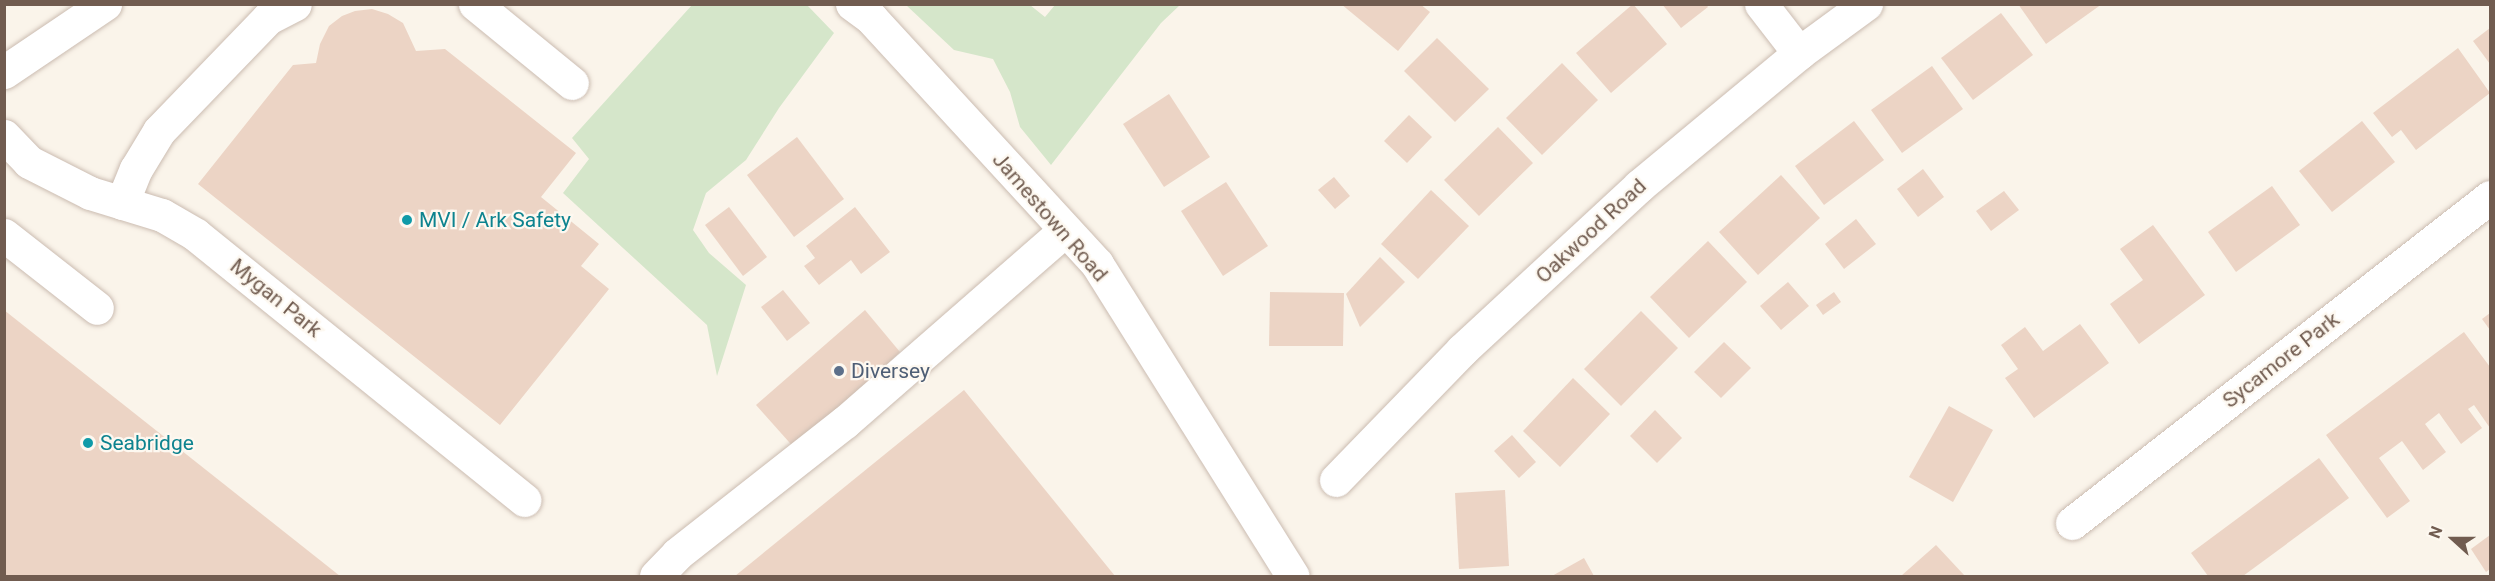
<!DOCTYPE html>
<html>
<head>
<meta charset="utf-8">
<style>
	body { margin:0 }
	#map { position:relative; width:2495px; height:581px; overflow:hidden; background:#faf4ea; font-family:Roboto,sans-serif }
	div>[style] { position:absolute }
	.green>* { inset:0; background:#d5e6ca }
	.building>* { inset:0; background:#ecd4c5 }
	.roads { filter:drop-shadow(0 0 2px #cbbcb1) drop-shadow(0 0 2px #cbbcb1) }
	.minor>* { height:33px; margin:-16.5px; padding:0 16.5px; transform-origin:16.5px; border-radius:16.5px; background:#fff }
	.dots>* { width:16px; height:16px; translate:-50% -50%; box-sizing:border-box; border:3px solid #fdf8f0; border-radius:50% }
	span { translate:-50% -50%; white-space:nowrap; text-align:center; line-height:1.15; -webkit-text-stroke:4.5px #fdf8f0; paint-order:stroke }
	.street-label { font-size:21px; color:#715c50 }
	.culture-label { font-size:21px; color:#0d838f }
	.left { translate:0 -50%; text-align:left }
	.service-label { font-size:21px; color:#4e5e75 }
	.frame { position:absolute; inset:0; border:6px solid #715c50; pointer-events:none }
	.north { position:absolute; left:2423px; top:509px; width:60px; height:60px; -webkit-text-stroke:4px #fdf8f0; paint-order:stroke; rotate:291deg; font-size:16px; font-weight:700; line-height:24px; text-align:center; color:#715c50 }
	.north::after { content:''; display:block; margin:auto; width:21px; height:27px; background:#715c50; clip-path:polygon(50% 0,100% 100%,50% 72%,0 100%) }
</style>
</head>
<body>
<div id="map">
	<div class="green">
		<div style="clip-path:polygon(692px 5px,807px 5px,834px 33px,779px 108px,746px 160px,706px 193px,693px 230px,709px 253px,746px 285px,717px 376px,707px 325px,563px 193px,589px 159px,572px 138px)"></div>
		<div style="clip-path:polygon(906px 5px,1030px 5px,1045px 17px,1055px 5px,1180px 5px,1161px 23px,1051px 165px,1020px 127px,1010px 92px,993px 59px,954px 50px)"></div>
	</div>
	<div class="building">
		<div style="clip-path:polygon(1341px 4px,1420px 4px,1430px 12px,1398px 51px)"></div>
		<div style="clip-path:polygon(1633px 4px,1667px 44px,1611px 93px,1576px 53px)"></div>
		<div style="clip-path:polygon(1662px 4px,1706px 4px,1708px 7px,1681px 28px)"></div>
		<div style="clip-path:polygon(2018px 4px,2102px 4px,2046px 44px)"></div>
		<div style="clip-path:polygon(372px 9px,388px 14px,403px 23px,416px 51px,445px 49px,576px 153px,541px 197px,599px 244px,581px 266px,609px 289px,500px 425px,198px 184px,293px 65px,316px 63px,320px 44px,329px 26px,342px 16px,355px 11px)"></div>
		<div style="clip-path:polygon(2001px 13px,2033px 55px,1973px 100px,1941px 58px)"></div>
		<div style="clip-path:polygon(2490px 28px,2490px 64px,2473px 41px)"></div>
		<div style="clip-path:polygon(1437px 38px,1489px 89px,1455px 122px,1404px 71px)"></div>
		<div style="clip-path:polygon(2458px 48px,2490px 93px,2416px 150px,2401px 130px,2392px 137px,2373px 113px)"></div>
		<div style="clip-path:polygon(1562px 63px,1598px 100px,1542px 155px,1506px 118px)"></div>
		<div style="clip-path:polygon(1932px 66px,1963px 109px,1902px 153px,1871px 110px)"></div>
		<div style="clip-path:polygon(1169px 94px,1210px 157px,1164px 187px,1123px 124px)"></div>
		<div style="clip-path:polygon(1409px 115px,1432px 137px,1407px 163px,1384px 141px)"></div>
		<div style="clip-path:polygon(1854px 121px,1884px 160px,1824px 205px,1795px 166px)"></div>
		<div style="clip-path:polygon(2362px 121px,2395px 162px,2332px 212px,2299px 171px)"></div>
		<div style="clip-path:polygon(1498px 127px,1533px 163px,1479px 216px,1444px 180px)"></div>
		<div style="clip-path:polygon(797px 137px,844px 199px,794px 237px,747px 175px)"></div>
		<div style="clip-path:polygon(1923px 169px,1944px 197px,1918px 217px,1897px 189px)"></div>
		<div style="clip-path:polygon(1781px 175px,1820px 218px,1758px 275px,1719px 232px)"></div>
		<div style="clip-path:polygon(1334px 177px,1350px 196px,1335px 209px,1318px 190px)"></div>
		<div style="clip-path:polygon(1226px 182px,1268px 246px,1223px 276px,1181px 211px)"></div>
		<div style="clip-path:polygon(2272px 186px,2300px 225px,2236px 272px,2208px 232px)"></div>
		<div style="clip-path:polygon(1431px 190px,1469px 226px,1418px 279px,1381px 244px)"></div>
		<div style="clip-path:polygon(2004px 191px,2019px 210px,1991px 231px,1976px 211px)"></div>
		<div style="clip-path:polygon(729px 207px,767px 257px,743px 276px,705px 225px)"></div>
		<div style="clip-path:polygon(855px 207px,890px 252px,861px 274px,851px 260px,819px 285px,804px 266px,815px 258px,806px 246px)"></div>
		<div style="clip-path:polygon(1856px 219px,1876px 244px,1844px 269px,1825px 244px)"></div>
		<div style="clip-path:polygon(2153px 225px,2205px 295px,2139px 344px,2110px 304px,2143px 280px,2120px 249px)"></div>
		<div style="clip-path:polygon(1708px 241px,1747px 282px,1689px 338px,1650px 297px)"></div>
		<div style="clip-path:polygon(1380px 257px,1405px 282px,1360px 327px,1346px 294px)"></div>
		<div style="clip-path:polygon(1788px 282px,1809px 306px,1781px 330px,1760px 306px)"></div>
		<div style="clip-path:polygon(783px 290px,810px 323px,787px 341px,761px 307px)"></div>
		<div style="clip-path:polygon(1270px 292px,1344px 293px,1343px 346px,1269px 346px)"></div>
		<div style="clip-path:polygon(1834px 292px,1841px 302px,1823px 315px,1816px 305px)"></div>
		<div style="clip-path:polygon(4px 310px,340px 576px,4px 576px)"></div>
		<div style="clip-path:polygon(865px 310px,900px 352px,797px 451px,756px 405px)"></div>
		<div style="clip-path:polygon(1641px 311px,1678px 348px,1621px 406px,1584px 369px)"></div>
		<div style="clip-path:polygon(2490px 313px,2490px 330px,2482px 319px)"></div>
		<div style="clip-path:polygon(2080px 324px,2109px 363px,2034px 418px,2005px 378px,2018px 369px,2001px 345px,2025px 327px,2043px 351px)"></div>
		<div style="clip-path:polygon(2464px 332px,2490px 367px,2490px 428px,2474px 405px,2468px 409px,2482px 428px,2461px 444px,2439px 413px,2425px 424px,2446px 452px,2423px 470px,2402px 441px,2379px 458px,2410px 501px,2387px 518px,2326px 435px)"></div>
		<div style="clip-path:polygon(1724px 342px,1751px 368px,1721px 398px,1694px 372px)"></div>
		<div style="clip-path:polygon(1573px 378px,1610px 414px,1560px 467px,1523px 431px)"></div>
		<div style="clip-path:polygon(964px 390px,1115px 576px,735px 576px)"></div>
		<div style="clip-path:polygon(1949px 406px,1993px 430px,1953px 502px,1909px 477px)"></div>
		<div style="clip-path:polygon(1655px 410px,1682px 438px,1657px 463px,1630px 436px)"></div>
		<div style="clip-path:polygon(1512px 435px,1536px 462px,1519px 478px,1494px 451px)"></div>
		<div style="clip-path:polygon(2319px 458px,2349px 498px,2243px 576px,2208px 576px,2191px 553px)"></div>
		<div style="clip-path:polygon(1505px 490px,1509px 566px,1459px 569px,1455px 493px)"></div>
		<div style="clip-path:polygon(2490px 535px,2490px 569px,2486px 572px,2471px 549px)"></div>
		<div style="clip-path:polygon(1936px 545px,1965px 576px,1901px 576px)"></div>
		<div style="clip-path:polygon(1584px 558px,1594px 576px,1552px 576px)"></div>
	</div>
	<div class="roads">
		<div class="minor">
			<div style="left:475px;top:4px;width:125px;rotate:39.2deg"></div>
			<div style="left:852px;top:4px;width:24px;rotate:36deg"></div>
			<div style="left:871px;top:18px;width:334px;rotate:47.4deg"></div>
			<div style="left:1097px;top:264px;width:368px;rotate:57.9deg"></div>
			<div style="left:1761px;top:4px;width:62px;rotate:52.2deg"></div>
			<div style="left:4px;top:72px;width:122px;rotate:-34deg"></div>
			<div style="left:4px;top:136px;width:36px;rotate:46deg"></div>
			<div style="left:29px;top:162px;width:68px;rotate:26.9deg"></div>
			<div style="left:90px;top:193px;width:75px;rotate:17deg"></div>
			<div style="left:162px;top:215px;width:39px;rotate:30deg"></div>
			<div style="left:196px;top:235px;width:422px;rotate:38.9deg"></div>
			<div style="left:122px;top:203px;width:37px;rotate:-68deg"></div>
			<div style="left:136px;top:169px;width:44px;rotate:-58.8deg"></div>
			<div style="left:159px;top:131px;width:157px;rotate:-46deg"></div>
			<div style="left:268px;top:18px;width:30px;rotate:-27deg"></div>
			<div style="left:4px;top:235px;width:118px;rotate:38.1deg"></div>
			<div style="left:1336px;top:480px;width:181px;rotate:-45.9deg"></div>
			<div style="left:1462px;top:350px;width:241px;rotate:-42.8deg"></div>
			<div style="left:1639px;top:186px;width:208px;rotate:-39.7deg"></div>
			<div style="left:1799px;top:53px;width:83px;rotate:-36.2deg"></div>
			<div style="left:2072px;top:523px;width:530px;rotate:-37.95deg"></div>
			<div style="left:656px;top:576px;width:30px;rotate:-46deg"></div>
			<div style="left:677px;top:554px;width:214px;rotate:-38.2deg"></div>
			<div style="left:845px;top:422px;width:292px;rotate:-41.1deg"></div>
		</div>
	</div>
	<div class="dots">
		<div style="left:407px;top:220px;background:#0f9aa8"></div>
		<div style="left:839px;top:371px;background:#5c6f8a"></div>
		<div style="left:88px;top:443px;background:#0f9aa8"></div>
	</div>
	<div class="street-label">
		<span style="left:1050px;top:217px;rotate:49deg">Jamestown Road</span>
		<span style="left:1591px;top:231px;rotate:-43deg">Oakwood Road</span>
		<span style="left:276px;top:298px;rotate:39deg">Mygan Park</span>
		<span style="left:2281px;top:360px;rotate:-38deg">Sycamore Park</span>
	</div>
	<div class="culture-label">
		<span class="left" style="left:419px;top:220px">MVI / Ark Safety</span>
		<span class="left" style="left:100px;top:443px">Seabridge</span>
	</div>
	<div class="service-label">
		<span class="left" style="left:851px;top:371px">Diversey</span>
	</div>
	<div class="frame"></div>
	<div class="north">N</div>
</div>
</body>
</html>
